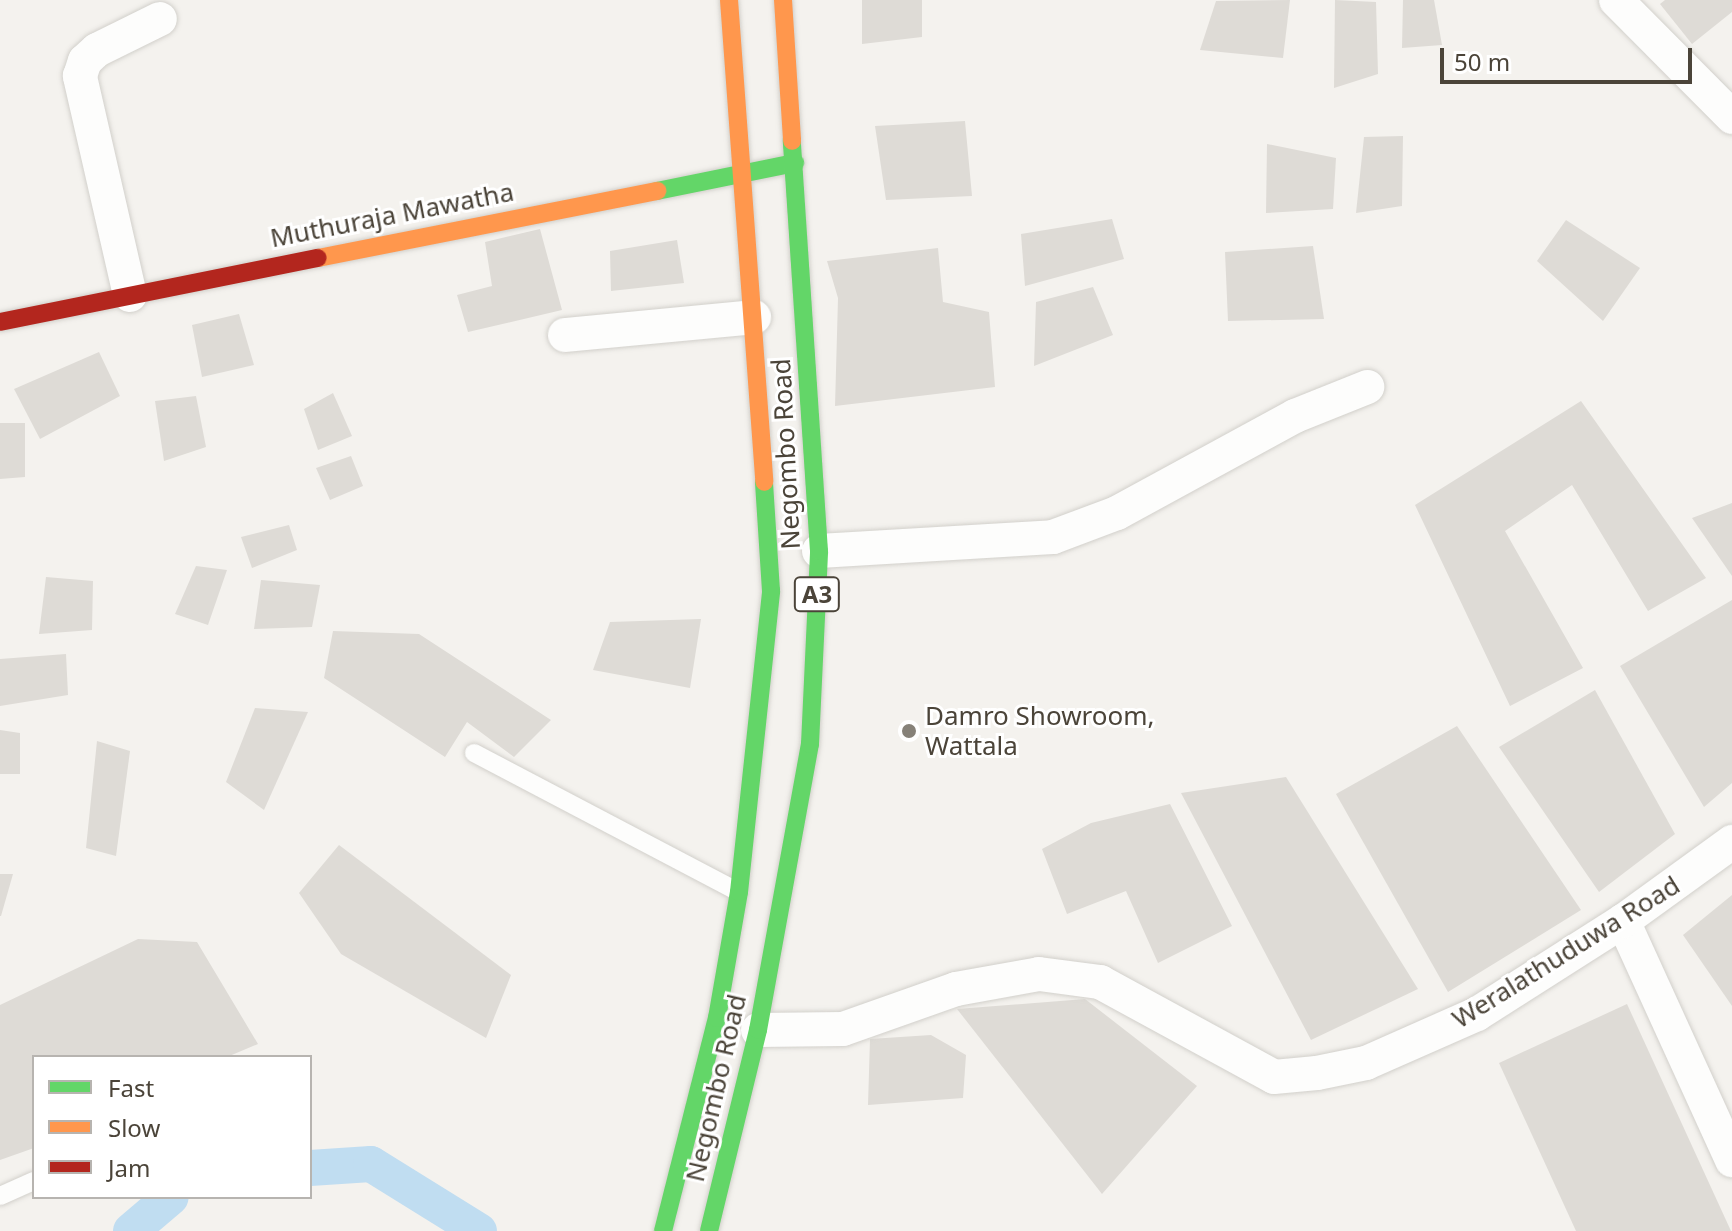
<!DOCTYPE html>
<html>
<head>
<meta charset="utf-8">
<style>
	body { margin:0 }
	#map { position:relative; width:1732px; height:1231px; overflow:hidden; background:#f4f2ee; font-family:"Noto Sans",sans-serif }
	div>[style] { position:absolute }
	.canal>* { height:36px; margin:-18px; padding:0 18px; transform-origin:18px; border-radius:18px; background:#c0ddf1 }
	.building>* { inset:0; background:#dedbd6 }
	.roads { filter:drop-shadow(0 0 2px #d2d0cb) drop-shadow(0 0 2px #d2d0cb) }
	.lane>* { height:18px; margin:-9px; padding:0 9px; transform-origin:9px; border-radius:9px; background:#fdfdfc }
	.street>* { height:34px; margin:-17px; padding:0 17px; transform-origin:17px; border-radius:17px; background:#fdfdfc }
	.fast>* { height:18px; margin:-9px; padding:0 9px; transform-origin:9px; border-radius:9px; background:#63d668 }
	.slow>* { height:18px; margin:-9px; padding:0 9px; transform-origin:9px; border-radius:9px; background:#ff974d }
	.jam>* { height:18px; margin:-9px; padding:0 9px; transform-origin:9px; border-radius:9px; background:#b3261e }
	.dots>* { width:22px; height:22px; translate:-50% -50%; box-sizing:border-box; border:4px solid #fff; border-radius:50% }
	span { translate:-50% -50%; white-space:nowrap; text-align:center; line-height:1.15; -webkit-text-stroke:6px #fff; paint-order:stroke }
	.shield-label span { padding:2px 6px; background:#fff; border:2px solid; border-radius:6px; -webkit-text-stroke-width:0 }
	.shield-label { font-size:24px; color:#4b4439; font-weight:700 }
	.street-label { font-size:26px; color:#4b4439 }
	.poi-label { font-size:26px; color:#4b4439 }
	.left { translate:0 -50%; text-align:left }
	.legend { position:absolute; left:32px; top:1055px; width:280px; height:144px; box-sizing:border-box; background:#fff; border:2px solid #b7b4b0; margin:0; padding:10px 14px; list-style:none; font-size:24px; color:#4b4439 }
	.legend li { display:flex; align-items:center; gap:16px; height:40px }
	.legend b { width:40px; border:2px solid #b7b4b0 }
	.scale { position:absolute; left:1440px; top:48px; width:252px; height:36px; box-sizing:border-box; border:4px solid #4b4439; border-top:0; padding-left:10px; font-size:24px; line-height:28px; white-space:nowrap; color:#4b4439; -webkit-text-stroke:6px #fff; paint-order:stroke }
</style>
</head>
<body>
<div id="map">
	<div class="canal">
		<div style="left:310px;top:1168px;width:61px;rotate:-3.8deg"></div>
		<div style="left:371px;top:1164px;width:127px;rotate:31.8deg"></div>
		<div style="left:131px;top:1231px;width:52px;rotate:-40.4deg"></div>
	</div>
	<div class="building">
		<div style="clip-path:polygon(862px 0,922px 0,922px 37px,862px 44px)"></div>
		<div style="clip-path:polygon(1290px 0,1283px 58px,1200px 50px,1216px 1px)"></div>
		<div style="clip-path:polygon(1335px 0,1376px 2px,1378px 74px,1334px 88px)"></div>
		<div style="clip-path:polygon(1403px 0,1434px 0,1442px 45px,1402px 48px)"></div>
		<div style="clip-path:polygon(1665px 0,1732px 0,1732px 12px,1692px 44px,1660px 4px)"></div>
		<div style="clip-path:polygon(965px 121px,972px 196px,886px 200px,875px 126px)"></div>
		<div style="clip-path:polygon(1403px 136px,1402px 206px,1356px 213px,1364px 137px)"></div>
		<div style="clip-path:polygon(1267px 144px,1336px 158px,1333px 209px,1266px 213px)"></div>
		<div style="clip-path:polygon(1112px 219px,1124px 259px,1025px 286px,1021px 234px)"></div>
		<div style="clip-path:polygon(1566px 220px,1640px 268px,1603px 321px,1537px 261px)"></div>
		<div style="clip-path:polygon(540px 229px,562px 310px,468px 332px,457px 295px,492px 286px,485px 242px)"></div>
		<div style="clip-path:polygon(677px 240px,684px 283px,611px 291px,610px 251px)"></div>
		<div style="clip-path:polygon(1313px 246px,1324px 319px,1228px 321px,1225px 252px)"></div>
		<div style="clip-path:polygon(938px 248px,943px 302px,989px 312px,995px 387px,835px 406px,838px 298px,827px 261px)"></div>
		<div style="clip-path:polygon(1093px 287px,1113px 335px,1034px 366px,1036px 302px)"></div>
		<div style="clip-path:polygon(239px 314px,254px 365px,202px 377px,192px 325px)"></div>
		<div style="clip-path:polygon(99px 352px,120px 396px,40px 439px,14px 389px)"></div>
		<div style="clip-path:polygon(333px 393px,352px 436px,318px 450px,304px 409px)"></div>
		<div style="clip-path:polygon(196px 396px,206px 447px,164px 461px,155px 401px)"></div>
		<div style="clip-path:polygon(1581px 401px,1706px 578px,1648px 611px,1572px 485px,1505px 531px,1583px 668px,1510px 706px,1415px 505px)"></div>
		<div style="clip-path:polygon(0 423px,25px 423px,25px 477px,0 479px)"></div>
		<div style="clip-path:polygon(351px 456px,363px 486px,330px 500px,316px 468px)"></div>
		<div style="clip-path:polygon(1732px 503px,1732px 576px,1692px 518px)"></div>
		<div style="clip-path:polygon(289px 525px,297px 550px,252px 568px,241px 537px)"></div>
		<div style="clip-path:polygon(196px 566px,227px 570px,208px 625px,175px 614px)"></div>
		<div style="clip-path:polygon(46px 577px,93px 581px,92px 630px,39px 634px)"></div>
		<div style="clip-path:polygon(261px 580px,320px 585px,312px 627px,254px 629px)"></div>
		<div style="clip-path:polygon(1732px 600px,1732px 783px,1704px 807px,1620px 666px)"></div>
		<div style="clip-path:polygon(701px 619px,690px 688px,593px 670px,610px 622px)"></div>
		<div style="clip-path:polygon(333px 631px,419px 634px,551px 720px,514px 757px,467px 722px,445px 757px,324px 678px)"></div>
		<div style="clip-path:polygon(66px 654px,68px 695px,0 706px,0 659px)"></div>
		<div style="clip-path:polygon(1595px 690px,1675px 834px,1599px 892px,1499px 747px)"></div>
		<div style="clip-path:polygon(255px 708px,308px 712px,264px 810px,226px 782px)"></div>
		<div style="clip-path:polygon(1457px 726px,1581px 910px,1448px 992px,1336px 794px)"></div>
		<div style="clip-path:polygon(0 730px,20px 733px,20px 774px,0 774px)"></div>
		<div style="clip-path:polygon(97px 741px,130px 751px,116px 856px,86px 848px)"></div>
		<div style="clip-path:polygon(1286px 777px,1418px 989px,1311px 1040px,1181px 793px)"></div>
		<div style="clip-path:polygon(1170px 804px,1232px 926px,1158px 963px,1126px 891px,1067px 914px,1042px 849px,1091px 823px)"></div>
		<div style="clip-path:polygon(339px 845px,511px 975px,486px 1038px,341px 954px,299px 893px)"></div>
		<div style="clip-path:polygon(0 874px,13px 874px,1px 916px,0 916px)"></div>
		<div style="clip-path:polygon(1732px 895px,1732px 1006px,1683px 935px)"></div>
		<div style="clip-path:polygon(138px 939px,197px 942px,258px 1044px,227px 1057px,34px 1057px,34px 1148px,0 1160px,0 1005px)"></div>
		<div style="clip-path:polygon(1085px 999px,1197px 1086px,1102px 1194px,957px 1009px)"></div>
		<div style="clip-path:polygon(1627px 1004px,1731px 1231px,1576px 1231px,1499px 1063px)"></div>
		<div style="clip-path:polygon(931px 1035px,966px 1055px,963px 1098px,868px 1105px,870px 1039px)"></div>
	</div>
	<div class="roads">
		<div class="lane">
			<div style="left:474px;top:753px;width:299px;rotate:27.7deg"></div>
			<div style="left:0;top:1196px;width:37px;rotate:-24deg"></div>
		</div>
		<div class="street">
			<div style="left:1616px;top:0;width:165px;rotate:45.2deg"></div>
			<div style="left:130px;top:295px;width:225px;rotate:-102.9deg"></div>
			<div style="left:80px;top:76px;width:16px;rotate:-72deg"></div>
			<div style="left:85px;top:61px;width:16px;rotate:-43deg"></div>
			<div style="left:97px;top:50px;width:70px;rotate:-26.2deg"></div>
			<div style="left:565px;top:335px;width:190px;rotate:-5.4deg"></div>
			<div style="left:819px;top:551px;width:234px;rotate:-3.4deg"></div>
			<div style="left:1053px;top:537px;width:68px;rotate:-20.6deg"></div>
			<div style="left:1117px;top:513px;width:203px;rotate:-28.6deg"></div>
			<div style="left:1295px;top:416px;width:78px;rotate:-21.9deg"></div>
			<div style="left:1623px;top:921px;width:263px;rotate:65.5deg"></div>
			<div style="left:758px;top:1030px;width:85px;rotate:-0.7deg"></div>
			<div style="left:843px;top:1029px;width:120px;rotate:-19.5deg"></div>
			<div style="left:956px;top:989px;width:84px;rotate:-10.2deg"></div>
			<div style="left:1039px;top:974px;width:62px;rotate:7.5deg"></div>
			<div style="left:1100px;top:982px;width:198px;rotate:28.6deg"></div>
			<div style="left:1274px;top:1077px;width:43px;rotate:-5.3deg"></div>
			<div style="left:1317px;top:1073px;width:50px;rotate:-11.5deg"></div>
			<div style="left:1366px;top:1063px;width:121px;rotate:-23.8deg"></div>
			<div style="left:1477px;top:1014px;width:173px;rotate:-32.5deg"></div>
			<div style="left:1623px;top:921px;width:135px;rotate:-35.9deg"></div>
		</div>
		<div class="fast">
			<div style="left:657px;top:191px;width:141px;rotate:-11.5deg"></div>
			<div style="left:663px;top:1231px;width:220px;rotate:-75.8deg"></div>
			<div style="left:717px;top:1018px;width:128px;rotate:-80.1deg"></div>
			<div style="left:739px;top:892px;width:303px;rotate:-83.9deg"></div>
			<div style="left:771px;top:591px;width:109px;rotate:-93.7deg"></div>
			<div style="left:709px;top:1231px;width:207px;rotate:-76.3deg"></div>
			<div style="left:758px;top:1030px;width:291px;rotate:-79.7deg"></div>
			<div style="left:810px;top:744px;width:193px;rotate:-87.3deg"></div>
			<div style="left:819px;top:551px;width:411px;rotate:-93.8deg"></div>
		</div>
		<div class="slow">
			<div style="left:729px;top:0;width:483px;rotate:85.8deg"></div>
			<div style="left:783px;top:0;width:141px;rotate:86.3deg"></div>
			<div style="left:318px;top:258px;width:346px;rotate:-11.2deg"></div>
		</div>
		<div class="jam">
			<div style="left:0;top:322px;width:324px;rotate:-11.4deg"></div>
		</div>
	</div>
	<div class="dots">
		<div style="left:909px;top:731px;background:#868178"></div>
	</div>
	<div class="shield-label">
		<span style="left:817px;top:594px">A3</span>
	</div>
	<div class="street-label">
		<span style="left:392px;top:215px;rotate:-11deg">Muthuraja Mawatha</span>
		<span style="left:786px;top:454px;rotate:-93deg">Negombo Road</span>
		<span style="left:1566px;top:952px;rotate:-32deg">Weralathuduwa Road</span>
		<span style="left:716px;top:1088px;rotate:-77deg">Negombo Road</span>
	</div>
	<div class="poi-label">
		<span class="left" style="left:925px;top:731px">Damro Showroom,<br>Wattala</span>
	</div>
	<ul class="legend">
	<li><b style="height:10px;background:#63d668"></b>Fast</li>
	<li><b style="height:10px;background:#ff974d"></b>Slow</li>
	<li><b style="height:10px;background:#b3261e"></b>Jam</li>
	</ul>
	<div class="scale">50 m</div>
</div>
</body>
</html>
